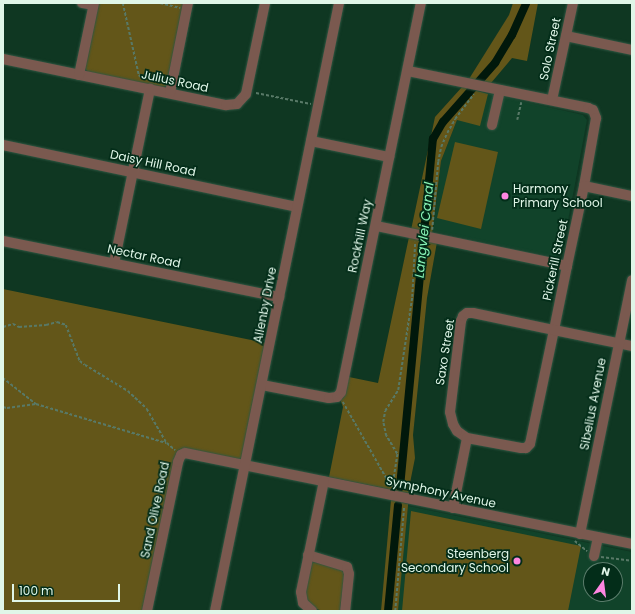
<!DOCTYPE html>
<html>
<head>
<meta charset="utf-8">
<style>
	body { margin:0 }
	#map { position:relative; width:635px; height:614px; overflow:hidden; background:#0f3722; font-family:Poppins,sans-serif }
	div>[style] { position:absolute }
	.built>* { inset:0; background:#11432a }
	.green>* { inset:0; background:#635619 }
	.canal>* { height:8px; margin:-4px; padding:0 4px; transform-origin:4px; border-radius:4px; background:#01180b }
	.path>* { height:1.5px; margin-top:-0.75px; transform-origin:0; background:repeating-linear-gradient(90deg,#587967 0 3px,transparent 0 5px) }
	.roads { filter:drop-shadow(0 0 1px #305642) drop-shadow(0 0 1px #305642) }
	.minor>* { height:10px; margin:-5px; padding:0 5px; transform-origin:5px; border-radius:5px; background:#7a594f }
	.dots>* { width:11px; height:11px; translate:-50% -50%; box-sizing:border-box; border:2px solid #032d19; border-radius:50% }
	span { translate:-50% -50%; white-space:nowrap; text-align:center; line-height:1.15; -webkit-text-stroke:3.5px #032d19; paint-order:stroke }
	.street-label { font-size:12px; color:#e0f6e8 }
	.poi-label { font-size:12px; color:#e0f6e8 }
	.left { translate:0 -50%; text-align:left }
	.right { translate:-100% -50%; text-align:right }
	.water-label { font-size:13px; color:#89f4b6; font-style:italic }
	.frame { position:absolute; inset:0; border:4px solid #e0f6e8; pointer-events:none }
	.north { position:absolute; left:583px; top:562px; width:40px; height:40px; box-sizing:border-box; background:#032d19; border:1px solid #5b7d6c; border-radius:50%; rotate:14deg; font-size:11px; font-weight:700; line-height:16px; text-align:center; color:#e0f6e8 }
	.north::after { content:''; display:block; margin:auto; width:14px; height:18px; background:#fe86e1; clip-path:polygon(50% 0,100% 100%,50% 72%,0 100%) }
	.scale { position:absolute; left:12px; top:584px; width:108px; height:18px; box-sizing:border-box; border:2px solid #e0f6e8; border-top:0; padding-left:5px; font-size:12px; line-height:14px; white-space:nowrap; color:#e0f6e8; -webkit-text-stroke:3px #032d19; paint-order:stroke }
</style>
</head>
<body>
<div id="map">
	<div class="built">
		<div style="clip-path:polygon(481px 92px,583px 115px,587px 120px,562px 253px,556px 257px,433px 231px,441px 161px,457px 120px)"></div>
		<div style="clip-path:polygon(evenodd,408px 506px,632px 552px,632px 611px,398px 611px,408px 506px,591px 570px,615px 570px,615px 594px,591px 594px,591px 570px)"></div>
	</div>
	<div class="green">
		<div style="clip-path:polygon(97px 3px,185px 3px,166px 86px,163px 87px,88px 72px,86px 70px,85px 67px)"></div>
		<div style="clip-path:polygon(513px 3px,538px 3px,527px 61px,512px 58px,491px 83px,469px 79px,509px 15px)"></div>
		<div style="clip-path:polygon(462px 87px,488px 94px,480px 126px,457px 120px,441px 161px,432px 234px,411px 230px,435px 117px)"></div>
		<div style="clip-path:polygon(455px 142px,498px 152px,481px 229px,437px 218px)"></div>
		<div style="clip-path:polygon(409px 237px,437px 242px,427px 298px,413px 435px,415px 458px,408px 493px,329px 477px,343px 407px,340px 399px,345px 392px,349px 377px,378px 383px)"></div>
		<div style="clip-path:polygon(3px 289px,270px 344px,245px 464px,181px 455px,147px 611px,3px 611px)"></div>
		<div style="clip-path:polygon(391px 500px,408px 504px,408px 506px,398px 611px,381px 611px)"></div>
		<div style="clip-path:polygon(411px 511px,581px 546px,568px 611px,402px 611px)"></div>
		<div style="clip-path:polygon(313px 562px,345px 569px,340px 611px,324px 611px,312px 608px,303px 593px,311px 563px)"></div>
	</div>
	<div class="canal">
		<div style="left:400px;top:487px;width:350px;rotate:-84.6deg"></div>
		<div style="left:433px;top:139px;width:20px;rotate:-60deg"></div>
		<div style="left:443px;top:122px;width:79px;rotate:-48.6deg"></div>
		<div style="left:495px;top:63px;width:33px;rotate:-59deg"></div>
		<div style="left:512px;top:35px;width:35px;rotate:-66deg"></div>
		<div style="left:388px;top:611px;width:106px;rotate:-84.6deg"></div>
	</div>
	<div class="path">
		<div style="left:123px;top:3px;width:74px;rotate:77.5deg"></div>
		<div style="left:139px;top:75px;width:4px;rotate:45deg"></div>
		<div style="left:160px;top:3px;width:21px;rotate:14deg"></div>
		<div style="left:256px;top:93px;width:56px;rotate:11.3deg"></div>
		<div style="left:517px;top:120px;width:18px;rotate:-77deg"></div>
		<div style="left:432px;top:230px;width:68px;rotate:-85deg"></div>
		<div style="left:438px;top:162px;width:15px;rotate:-79deg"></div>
		<div style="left:441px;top:147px;width:15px;rotate:-67deg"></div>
		<div style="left:447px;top:133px;width:16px;rotate:-60deg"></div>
		<div style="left:455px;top:119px;width:31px;rotate:-53deg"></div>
		<div style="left:3px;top:327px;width:10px;rotate:-17deg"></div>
		<div style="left:13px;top:324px;width:7px;rotate:27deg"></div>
		<div style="left:19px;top:327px;width:27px;rotate:-4deg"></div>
		<div style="left:46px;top:325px;width:11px;rotate:-15deg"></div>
		<div style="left:57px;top:322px;width:9px;rotate:18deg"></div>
		<div style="left:66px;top:325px;width:39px;rotate:69deg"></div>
		<div style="left:80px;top:361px;width:6px;rotate:39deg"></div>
		<div style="left:85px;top:365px;width:50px;rotate:31.2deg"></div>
		<div style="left:128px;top:391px;width:26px;rotate:43deg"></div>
		<div style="left:147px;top:409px;width:39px;rotate:60deg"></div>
		<div style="left:167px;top:443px;width:11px;rotate:41deg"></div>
		<div style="left:3px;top:378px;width:42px;rotate:38.2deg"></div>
		<div style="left:36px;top:404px;width:136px;rotate:16.7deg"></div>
		<div style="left:343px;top:402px;width:97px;rotate:60.3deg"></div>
		<div style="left:3px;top:407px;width:4px;rotate:14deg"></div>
		<div style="left:7px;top:408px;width:29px;rotate:-8deg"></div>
		<div style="left:392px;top:487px;width:33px;rotate:-81deg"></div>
		<div style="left:397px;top:454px;width:21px;rotate:-121deg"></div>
		<div style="left:386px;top:436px;width:14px;rotate:-102deg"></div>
		<div style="left:383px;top:422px;width:11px;rotate:-80deg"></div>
		<div style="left:385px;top:411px;width:25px;rotate:-58deg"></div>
		<div style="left:398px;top:390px;width:94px;rotate:-81.4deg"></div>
		<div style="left:412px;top:297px;width:55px;rotate:-86.9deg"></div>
		<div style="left:575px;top:541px;width:16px;rotate:40deg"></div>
		<div style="left:601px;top:557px;width:31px;rotate:7deg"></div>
		<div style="left:395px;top:611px;width:105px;rotate:-85.1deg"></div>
	</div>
	<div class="roads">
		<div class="minor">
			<div style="left:82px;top:3px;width:11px;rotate:10deg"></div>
			<div style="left:566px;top:36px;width:67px;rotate:12deg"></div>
			<div style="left:3px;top:59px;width:228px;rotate:11.7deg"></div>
			<div style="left:226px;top:105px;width:11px;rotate:-5deg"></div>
			<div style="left:237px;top:104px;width:13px;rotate:-48deg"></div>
			<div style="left:246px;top:94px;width:93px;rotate:-78.2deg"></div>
			<div style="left:408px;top:71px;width:184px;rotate:11.6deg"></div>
			<div style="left:588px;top:108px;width:5px;rotate:22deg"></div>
			<div style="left:593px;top:110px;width:9px;rotate:69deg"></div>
			<div style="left:596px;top:118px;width:69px;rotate:100deg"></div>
			<div style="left:584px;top:186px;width:82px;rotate:102deg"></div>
			<div style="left:567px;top:266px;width:65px;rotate:101.5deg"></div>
			<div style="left:554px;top:330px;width:116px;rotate:101.9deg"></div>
			<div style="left:530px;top:444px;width:6px;rotate:135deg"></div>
			<div style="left:526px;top:448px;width:5px;rotate:180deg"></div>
			<div style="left:521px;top:448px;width:55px;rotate:-169.5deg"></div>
			<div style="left:467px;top:438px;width:12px;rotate:-145deg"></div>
			<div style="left:457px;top:431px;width:8px;rotate:-120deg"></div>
			<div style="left:453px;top:424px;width:12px;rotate:-104deg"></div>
			<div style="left:450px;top:412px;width:92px;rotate:-83.1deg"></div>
			<div style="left:461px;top:321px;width:5px;rotate:-68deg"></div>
			<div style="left:463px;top:316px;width:5px;rotate:-37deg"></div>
			<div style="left:467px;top:313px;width:6px"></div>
			<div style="left:473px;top:313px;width:83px;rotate:11.9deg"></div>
			<div style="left:554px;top:330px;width:80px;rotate:11.6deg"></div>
			<div style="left:79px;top:75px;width:74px;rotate:-78.2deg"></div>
			<div style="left:170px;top:93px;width:92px;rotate:-78.7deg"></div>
			<div style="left:552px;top:100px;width:99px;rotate:-77.8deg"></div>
			<div style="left:492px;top:125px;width:36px;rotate:-77deg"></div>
			<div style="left:311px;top:141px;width:80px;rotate:11.6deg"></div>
			<div style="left:3px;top:145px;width:300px;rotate:11.9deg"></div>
			<div style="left:584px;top:186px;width:49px;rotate:11.8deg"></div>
			<div style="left:376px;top:226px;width:195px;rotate:11.8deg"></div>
			<div style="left:3px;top:241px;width:282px;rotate:11.5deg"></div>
			<div style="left:114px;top:263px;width:178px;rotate:-78.3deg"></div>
			<div style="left:262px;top:385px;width:68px;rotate:11deg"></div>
			<div style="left:329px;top:398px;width:8px;rotate:-7deg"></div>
			<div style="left:337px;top:397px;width:6px;rotate:-51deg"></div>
			<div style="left:341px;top:392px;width:397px;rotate:-78.4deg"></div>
			<div style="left:453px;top:508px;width:71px;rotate:-78.7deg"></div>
			<div style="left:580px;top:534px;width:259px;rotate:-78.4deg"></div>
			<div style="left:308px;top:555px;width:41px;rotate:17.1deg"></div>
			<div style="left:347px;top:567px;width:7px;rotate:74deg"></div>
			<div style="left:349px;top:574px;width:37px;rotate:96deg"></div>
			<div style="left:594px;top:556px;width:19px;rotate:-78deg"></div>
			<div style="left:147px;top:611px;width:152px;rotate:-78.2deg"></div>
			<div style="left:178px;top:462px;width:8px;rotate:-67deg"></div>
			<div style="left:181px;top:455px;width:4px;rotate:-27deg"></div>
			<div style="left:185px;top:453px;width:456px;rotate:11.5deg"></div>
			<div style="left:215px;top:611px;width:621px;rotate:-78.47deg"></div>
			<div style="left:312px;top:611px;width:12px;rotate:-138deg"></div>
			<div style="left:303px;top:603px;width:11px;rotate:-100deg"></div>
			<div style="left:301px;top:592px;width:113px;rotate:-78.3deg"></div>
		</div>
	</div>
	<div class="dots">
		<div style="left:505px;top:196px;background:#fe86e1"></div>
		<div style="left:517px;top:561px;background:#fe86e1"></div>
	</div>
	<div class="street-label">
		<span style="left:550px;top:49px;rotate:-78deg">Solo Street</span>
		<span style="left:175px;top:81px;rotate:12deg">Julius Road</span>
		<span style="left:153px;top:163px;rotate:12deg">Daisy Hill Road</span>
		<span style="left:360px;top:236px;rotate:-78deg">Rockhill Way</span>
		<span style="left:144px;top:256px;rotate:12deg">Nectar Road</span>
		<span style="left:555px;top:260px;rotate:-78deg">Pickerill Street</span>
		<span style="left:265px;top:305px;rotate:-79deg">Allenby Drive</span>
		<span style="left:445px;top:352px;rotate:-81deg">Saxo Street</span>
		<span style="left:593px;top:404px;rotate:-79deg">Sibelius Avenue</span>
		<span style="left:441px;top:492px;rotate:12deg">Symphony Avenue</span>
		<span style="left:155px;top:510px;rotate:-78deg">Sand Olive Road</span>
	</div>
	<div class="poi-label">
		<span class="left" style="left:513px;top:196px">Harmony<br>Primary School</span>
		<span class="right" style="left:509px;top:561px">Steenberg<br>Secondary School</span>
	</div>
	<div class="water-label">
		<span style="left:425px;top:230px;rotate:-84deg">Langvlei Canal</span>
	</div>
	<div class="frame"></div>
	<div class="north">N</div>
	<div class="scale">100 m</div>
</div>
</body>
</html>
